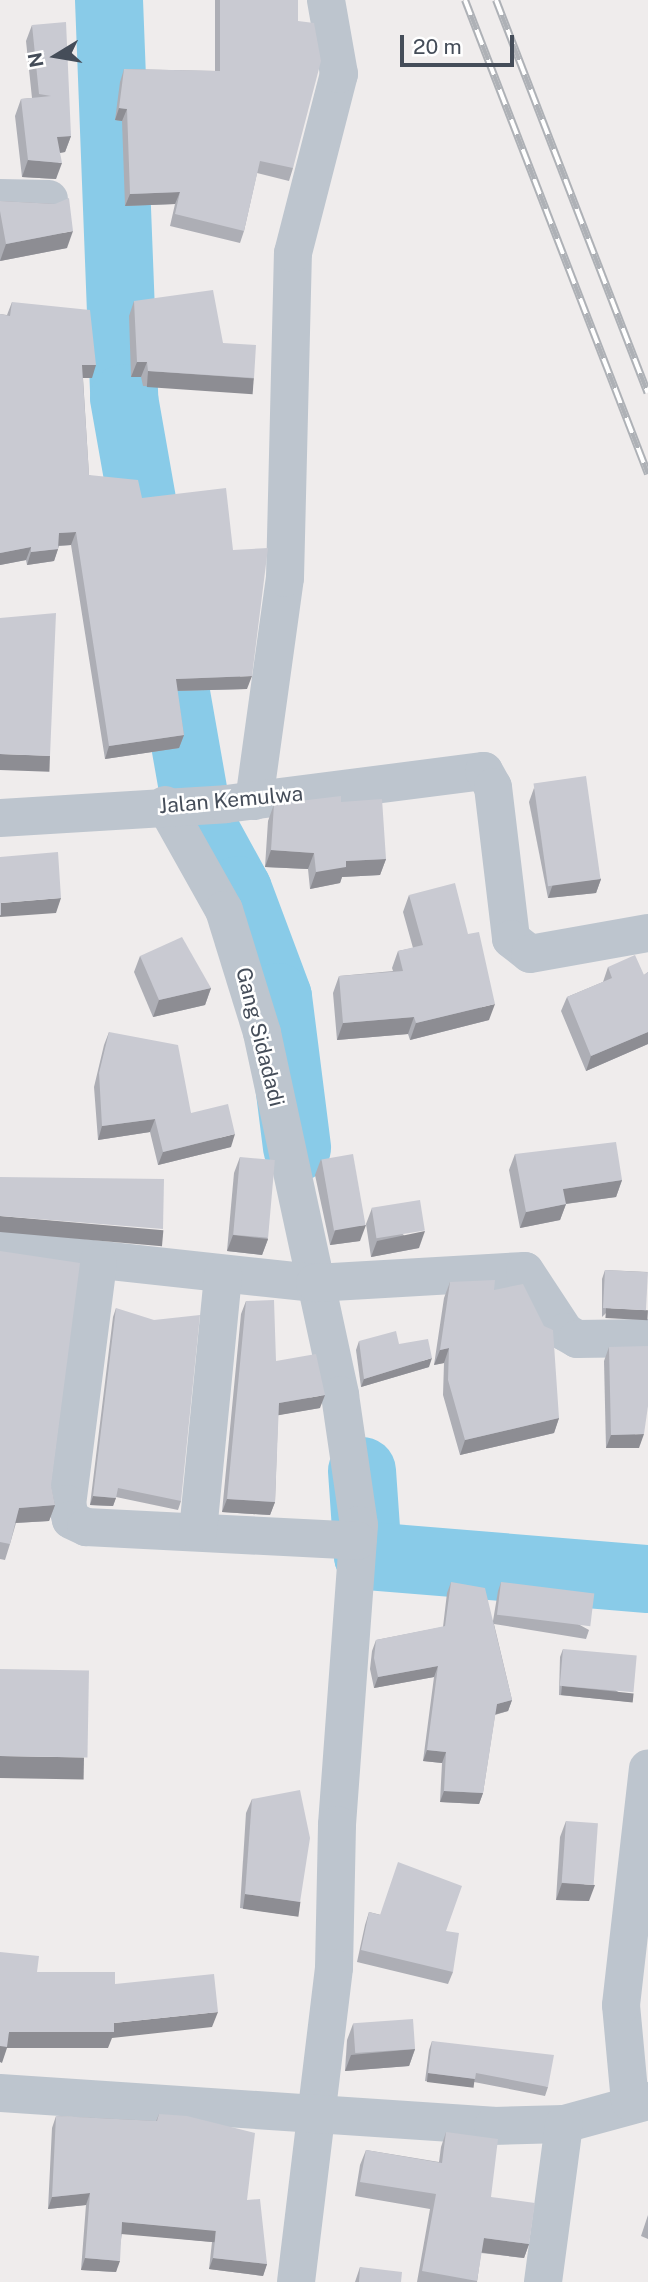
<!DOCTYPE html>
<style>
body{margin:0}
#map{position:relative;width:648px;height:2282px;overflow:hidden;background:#efecec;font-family:"Public Sans",sans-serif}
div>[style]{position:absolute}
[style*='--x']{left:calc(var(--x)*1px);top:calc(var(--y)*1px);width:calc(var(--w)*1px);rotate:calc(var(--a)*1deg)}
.river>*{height:68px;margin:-34px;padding:0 34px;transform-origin:34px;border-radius:34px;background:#89cbe8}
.minor>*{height:38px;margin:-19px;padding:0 19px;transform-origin:19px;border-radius:19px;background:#bdc5ce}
.rail>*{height:8px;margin-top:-4px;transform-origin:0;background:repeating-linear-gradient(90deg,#fff 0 16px,#aeb1b6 0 32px);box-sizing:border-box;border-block:2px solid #aeb1b6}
.wall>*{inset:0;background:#adaeb5}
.shaded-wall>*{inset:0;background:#8d8d93;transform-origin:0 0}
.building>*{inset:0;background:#c9cad2;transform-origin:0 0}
span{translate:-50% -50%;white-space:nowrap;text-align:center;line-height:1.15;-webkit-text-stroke:5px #fff;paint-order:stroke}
.street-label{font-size:21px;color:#454d59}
.north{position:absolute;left:21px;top:21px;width:70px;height:70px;-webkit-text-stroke:5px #fff;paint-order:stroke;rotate:259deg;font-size:19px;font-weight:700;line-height:28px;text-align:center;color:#454d59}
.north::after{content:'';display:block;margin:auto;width:24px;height:32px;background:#454d59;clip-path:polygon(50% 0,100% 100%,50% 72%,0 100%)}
.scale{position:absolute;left:400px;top:35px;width:114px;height:32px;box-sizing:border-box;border:4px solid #454d59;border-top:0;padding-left:9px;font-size:21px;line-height:24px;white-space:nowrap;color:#454d59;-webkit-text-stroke:5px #fff;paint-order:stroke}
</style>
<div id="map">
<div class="river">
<i style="--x:109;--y:0;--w:398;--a:87.8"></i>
<i style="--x:124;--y:398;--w:425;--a:80"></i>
<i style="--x:198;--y:817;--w:83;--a:61.3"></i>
<i style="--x:238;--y:890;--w:114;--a:69.5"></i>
<i style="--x:278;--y:997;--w:152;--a:82.8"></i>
<i style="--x:362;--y:1471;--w:85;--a:86"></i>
<i style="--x:368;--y:1556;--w:281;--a:4.7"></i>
</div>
<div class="minor">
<i style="--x:0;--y:198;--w:49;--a:1.2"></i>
<i style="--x:254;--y:801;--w:225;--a:-82.1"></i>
<i style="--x:285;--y:578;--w:325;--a:-88.6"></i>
<i style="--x:293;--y:253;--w:185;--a:-75.6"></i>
<i style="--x:339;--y:74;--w:75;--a:-100"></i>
<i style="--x:165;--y:805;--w:120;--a:60.7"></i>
<i style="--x:224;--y:910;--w:129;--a:72.8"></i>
<i style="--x:262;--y:1033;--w:370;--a:77.8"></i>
<i style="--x:340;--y:1395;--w:131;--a:81.7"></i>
<i style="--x:359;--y:1525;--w:301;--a:94.2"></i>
<i style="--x:337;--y:1825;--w:143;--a:91.2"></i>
<i style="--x:334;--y:1968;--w:316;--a:96.9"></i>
<i style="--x:0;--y:818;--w:226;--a:-3.5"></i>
<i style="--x:226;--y:804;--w:260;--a:-7.3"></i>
<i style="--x:484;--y:771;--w:18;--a:61"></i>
<i style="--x:493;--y:787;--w:153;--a:83.2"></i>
<i style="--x:511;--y:939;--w:24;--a:38"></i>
<i style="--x:530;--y:954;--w:120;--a:-10.1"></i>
<i style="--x:0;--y:1249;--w:317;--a:6.2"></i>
<i style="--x:315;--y:1283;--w:210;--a:-3.3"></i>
<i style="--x:525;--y:1271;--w:73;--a:56.7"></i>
<i style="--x:565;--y:1332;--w:14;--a:30"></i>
<i style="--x:577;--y:1339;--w:71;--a:-0.8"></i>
<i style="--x:98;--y:1263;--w:243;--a:97.3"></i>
<i style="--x:67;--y:1504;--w:16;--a:76"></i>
<i style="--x:71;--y:1520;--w:17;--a:25"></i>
<i style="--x:86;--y:1527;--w:272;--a:2.9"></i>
<i style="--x:198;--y:1531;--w:257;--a:-84.4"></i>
<i style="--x:0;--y:2093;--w:494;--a:3.8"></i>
<i style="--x:493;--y:2126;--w:71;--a:-1.6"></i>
<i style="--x:564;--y:2124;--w:87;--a:-15.3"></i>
<i style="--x:630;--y:2102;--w:97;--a:-95.3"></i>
<i style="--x:621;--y:2005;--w:238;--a:-83.5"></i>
<i style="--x:543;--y:2282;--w:159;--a:-82.4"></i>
</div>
<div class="rail">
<i style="--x:465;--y:0;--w:508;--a:68.89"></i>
<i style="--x:496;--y:0;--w:421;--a:68.9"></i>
</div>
<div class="wall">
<i style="clip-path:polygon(215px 0,298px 0,293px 168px,289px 181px,257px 173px,244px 231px,240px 243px,170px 226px,175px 204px,125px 206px,122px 121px,115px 120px,120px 82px,124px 69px,215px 71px)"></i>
<i style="clip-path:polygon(32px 25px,71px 136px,65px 152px,60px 153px,56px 179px,22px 177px,15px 116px,21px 99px,32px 98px,26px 41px)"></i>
<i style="clip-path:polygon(0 201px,55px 204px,67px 248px,0 261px)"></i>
<i style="clip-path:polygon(134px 301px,223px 343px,254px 378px,249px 393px,143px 386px,141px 377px,131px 377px,129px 316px)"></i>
<i style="clip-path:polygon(12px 302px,92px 378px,83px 378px,89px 475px,142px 498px,247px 689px,177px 691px,184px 735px,179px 748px,105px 759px,71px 545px,59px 546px,54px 561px,27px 565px,26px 560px,0 565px,0 314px,7px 315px)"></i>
<i style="clip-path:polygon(534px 788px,601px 879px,596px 893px,548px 898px,529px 802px)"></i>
<i style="clip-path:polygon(341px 802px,386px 859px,380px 875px,342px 877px,340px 883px,310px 889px,308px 869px,265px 867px,268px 821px,274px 804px)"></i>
<i style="clip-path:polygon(409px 895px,489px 1020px,410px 1040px,408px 1034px,337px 1040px,333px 993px,339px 976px,393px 971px,392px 968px,398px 951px,413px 948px,403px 912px)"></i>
<i style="clip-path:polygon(140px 956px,211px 988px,205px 1005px,153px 1017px,134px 972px)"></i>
<i style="clip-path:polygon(608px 967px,644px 975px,648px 972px,648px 1044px,586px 1071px,561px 1011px,567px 997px,603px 982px)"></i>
<i style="clip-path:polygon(109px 1032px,191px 1113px,231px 1147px,158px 1165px,150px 1132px,98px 1140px,94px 1087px,104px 1045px)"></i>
<i style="clip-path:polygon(515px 1154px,622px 1180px,616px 1197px,566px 1204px,560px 1220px,520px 1228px,509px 1170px)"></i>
<i style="clip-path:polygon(240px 1157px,268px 1239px,262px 1255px,227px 1251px,234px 1173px)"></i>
<i style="clip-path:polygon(321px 1159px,360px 1241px,330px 1245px,315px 1175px)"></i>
<i style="clip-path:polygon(372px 1208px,419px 1248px,371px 1257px,366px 1224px)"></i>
<i style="clip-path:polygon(0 1251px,55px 1505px,49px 1521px,16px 1523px,10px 1544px,5px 1560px,0 1559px)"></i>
<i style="clip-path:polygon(605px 1270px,648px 1272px,602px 1317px,602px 1279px)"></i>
<i style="clip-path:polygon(450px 1282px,494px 1290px,559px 1418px,554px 1433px,460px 1455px,443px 1395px,444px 1363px,434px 1365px,444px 1298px)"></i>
<i style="clip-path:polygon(246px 1301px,276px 1361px,320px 1408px,278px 1415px,275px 1502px,270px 1515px,222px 1512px,241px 1314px)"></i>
<i style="clip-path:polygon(116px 1308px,181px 1501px,178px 1510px,116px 1497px,113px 1506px,90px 1505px,113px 1317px)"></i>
<i style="clip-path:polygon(359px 1341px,399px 1344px,429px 1367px,361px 1387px,356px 1350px)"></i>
<i style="clip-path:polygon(609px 1347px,639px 1448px,606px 1448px,604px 1361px)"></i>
<i style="clip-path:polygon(451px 1582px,493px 1621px,498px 1591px,501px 1582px,589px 1630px,586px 1639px,494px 1624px,512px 1700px,508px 1711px,495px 1715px,483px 1793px,479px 1804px,440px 1802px,442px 1763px,423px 1761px,434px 1677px,374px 1688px,370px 1669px,372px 1651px,376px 1640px,443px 1627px,447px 1593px)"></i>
<i style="clip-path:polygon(563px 1649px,631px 1702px,559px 1695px,560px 1657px)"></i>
<i style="clip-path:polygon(252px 1799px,300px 1902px,295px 1916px,240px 1908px,246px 1813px)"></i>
<i style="clip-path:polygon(566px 1821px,589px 1901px,556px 1900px,560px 1837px)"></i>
<i style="clip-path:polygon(369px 1912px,446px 1931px,453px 1972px,448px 1984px,357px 1962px,365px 1925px)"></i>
<i style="clip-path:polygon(353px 2024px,415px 2049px,409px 2066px,345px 2071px,347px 2040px)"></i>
<i style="clip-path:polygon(432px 2041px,548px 2087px,545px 2096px,474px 2082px,472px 2087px,425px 2081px,429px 2050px)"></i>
<i style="clip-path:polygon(159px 2114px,247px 2200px,267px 2264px,263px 2276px,209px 2269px,212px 2242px,122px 2233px,116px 2272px,81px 2270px,86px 2205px,48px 2209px,52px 2128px,56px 2116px,156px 2121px)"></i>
<i style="clip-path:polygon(446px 2132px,491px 2197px,529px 2244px,524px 2258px,481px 2253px,477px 2282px,417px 2282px,430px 2209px,355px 2196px,360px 2165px,366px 2150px,439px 2162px,441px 2147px)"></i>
<i style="clip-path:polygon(648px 2215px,648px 2239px,641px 2236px)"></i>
<i style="clip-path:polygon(360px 2267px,401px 2282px,355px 2282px)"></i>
</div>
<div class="shaded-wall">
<i style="clip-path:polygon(119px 108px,127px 109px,122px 121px,115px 120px)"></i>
<i style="clip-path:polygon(71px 136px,65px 152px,52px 154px,57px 137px)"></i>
<i style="clip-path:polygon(28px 160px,62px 163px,56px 179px,22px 177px)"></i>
<i style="clip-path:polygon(180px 192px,175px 204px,125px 206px,130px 194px)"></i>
<i style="clip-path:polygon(73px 231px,67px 248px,0 261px,6px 244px)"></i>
<i style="clip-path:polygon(137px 362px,147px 362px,141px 377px,131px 377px)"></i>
<i style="clip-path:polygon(82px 365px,96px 365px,92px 378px,77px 378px)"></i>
<i style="left:148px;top:371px;width:106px;height:16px;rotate:4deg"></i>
<i style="clip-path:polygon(76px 532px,71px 545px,54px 546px,59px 533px)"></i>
<i style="clip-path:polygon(31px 547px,26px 560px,0 565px,0 553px)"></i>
<i style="clip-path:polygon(58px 549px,54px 561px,27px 565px,31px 552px)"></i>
<i style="clip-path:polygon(252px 676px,247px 689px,171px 691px,176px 679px)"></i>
<i style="clip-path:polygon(184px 735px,179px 748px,105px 759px,109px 746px)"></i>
<i style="left:0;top:754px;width:50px;height:16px;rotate:2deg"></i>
<i style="clip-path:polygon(271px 850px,314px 853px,308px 869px,265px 867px)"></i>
<i style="clip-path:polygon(386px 859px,380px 875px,342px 877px,340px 883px,310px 889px,316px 872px,346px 861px)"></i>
<i style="clip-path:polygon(601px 879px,596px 893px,548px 898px,553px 884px)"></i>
<i style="clip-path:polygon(61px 898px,56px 913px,0 917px,1px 903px)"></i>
<i style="clip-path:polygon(211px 988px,205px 1005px,153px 1017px,159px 1000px)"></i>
<i style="clip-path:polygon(495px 1004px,489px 1020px,410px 1040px,416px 1023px)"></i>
<i style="clip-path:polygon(414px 1017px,408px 1034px,337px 1040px,343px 1023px)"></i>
<i style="clip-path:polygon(648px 1032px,648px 1044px,586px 1071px,591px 1056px)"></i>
<i style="clip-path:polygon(155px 1119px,150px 1132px,98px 1140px,102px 1126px)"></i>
<i style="clip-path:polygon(235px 1134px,231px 1147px,158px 1165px,163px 1152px)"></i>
<i style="clip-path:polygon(622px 1180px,616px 1197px,557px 1205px,563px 1189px)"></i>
<i style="clip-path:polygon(566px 1204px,560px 1220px,520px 1228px,526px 1212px)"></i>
<i style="left:0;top:1216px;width:164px;height:16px;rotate:5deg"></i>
<i style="clip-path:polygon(366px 1225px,360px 1241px,330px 1245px,336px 1228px)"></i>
<i style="clip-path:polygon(425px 1231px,419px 1248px,371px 1257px,377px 1241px)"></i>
<i style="clip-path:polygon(233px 1235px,268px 1239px,262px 1255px,227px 1251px)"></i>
<i style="left:606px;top:1308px;width:42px;height:10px;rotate:3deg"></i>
<i style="clip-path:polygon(449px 1348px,444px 1363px,434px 1365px,440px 1350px)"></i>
<i style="clip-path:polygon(432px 1358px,429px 1367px,361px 1387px,364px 1379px)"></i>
<i style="clip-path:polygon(325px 1395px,320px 1408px,274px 1416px,279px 1403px)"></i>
<i style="clip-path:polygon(559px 1418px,554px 1433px,460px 1455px,465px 1440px)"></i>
<i style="clip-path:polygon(644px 1434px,639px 1448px,606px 1448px,611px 1435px)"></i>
<i style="clip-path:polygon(93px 1496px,116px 1498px,113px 1506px,90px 1505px)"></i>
<i style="clip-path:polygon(227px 1499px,275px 1502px,270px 1515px,222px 1512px)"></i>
<i style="clip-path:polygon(55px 1505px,49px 1521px,14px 1523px,19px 1508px)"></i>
<i style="clip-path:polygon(438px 1666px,434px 1677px,374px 1688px,378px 1677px)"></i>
<i style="left:562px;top:1686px;width:72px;height:9px;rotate:6deg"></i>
<i style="clip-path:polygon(512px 1700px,508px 1711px,493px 1715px,497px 1704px)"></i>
<i style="clip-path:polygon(427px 1750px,446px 1752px,442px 1763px,423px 1761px)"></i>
<i style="left:0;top:1756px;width:84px;height:22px;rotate:1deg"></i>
<i style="clip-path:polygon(444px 1791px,483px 1793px,479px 1804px,440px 1802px)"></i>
<i style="clip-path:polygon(562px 1883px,595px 1885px,589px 1901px,556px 1900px)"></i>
<i style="left:245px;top:1894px;width:56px;height:15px;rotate:8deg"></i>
<i style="clip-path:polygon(218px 2012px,212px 2027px,112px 2038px,108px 2048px,7px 2048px,2px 2063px,0 2062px,0 2046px,9px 2032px,114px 2023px)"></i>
<i style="clip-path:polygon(415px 2049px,409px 2066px,345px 2071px,351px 2055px)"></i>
<i style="left:428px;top:2073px;width:47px;height:9px;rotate:7deg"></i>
<i style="clip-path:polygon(90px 2193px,86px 2205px,48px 2209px,52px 2197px)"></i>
<i style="left:122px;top:2222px;width:94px;height:12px;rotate:5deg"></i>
<i style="clip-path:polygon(484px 2238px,529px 2244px,524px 2258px,478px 2252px)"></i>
<i style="clip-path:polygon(85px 2258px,120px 2261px,116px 2272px,81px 2270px)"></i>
<i style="clip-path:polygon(213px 2258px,267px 2264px,263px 2276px,209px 2269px)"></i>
</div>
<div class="building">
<i style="clip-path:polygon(220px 0,298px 0,298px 21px,314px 23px,321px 61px,293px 168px,260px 161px,244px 231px,175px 214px,180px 192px,130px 194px,127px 109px,119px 108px,124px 69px,220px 71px)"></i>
<i style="clip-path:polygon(66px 22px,71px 136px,57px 137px,62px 163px,28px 160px,21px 99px,51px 96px,39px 94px,32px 25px)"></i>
<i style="clip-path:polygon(69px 198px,73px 231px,6px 244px,0 211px,0 201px,55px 204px)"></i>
<i style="clip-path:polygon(213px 290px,223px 343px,256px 345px,254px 378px,148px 371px,147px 362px,137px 362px,134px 301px)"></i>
<i style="clip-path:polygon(12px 302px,90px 310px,96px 365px,82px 365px,89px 475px,138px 480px,142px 498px,226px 488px,233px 550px,268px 548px,252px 676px,176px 679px,184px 735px,109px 746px,76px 532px,59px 533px,58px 549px,31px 552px,31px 547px,0 553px,0 314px,10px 316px)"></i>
<i style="clip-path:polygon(56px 613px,50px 756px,0 754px,0 618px)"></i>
<i style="left:586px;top:776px;width:104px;height:53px;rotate:82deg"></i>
<i style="clip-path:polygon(341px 796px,341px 802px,382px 799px,386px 859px,346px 861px,346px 867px,316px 872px,314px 853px,271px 850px,274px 804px)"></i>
<i style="clip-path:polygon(58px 852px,61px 898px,1px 903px,1px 915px,0 915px,0 857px)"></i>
<i style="clip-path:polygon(455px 883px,468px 934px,479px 932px,495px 1004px,416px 1023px,414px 1017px,343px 1023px,339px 976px,403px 971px,398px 951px,423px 945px,409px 895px)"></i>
<i style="clip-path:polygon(182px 937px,211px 988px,159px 1000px,140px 956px)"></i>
<i style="clip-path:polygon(635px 955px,644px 975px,648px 972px,648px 1032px,591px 1056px,567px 997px,612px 978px,608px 967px)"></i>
<i style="clip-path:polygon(109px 1032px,178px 1045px,191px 1113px,228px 1104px,235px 1134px,163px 1152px,155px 1119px,102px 1126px,99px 1073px)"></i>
<i style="clip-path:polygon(616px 1142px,622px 1180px,563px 1189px,566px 1204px,526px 1212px,515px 1154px)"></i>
<i style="left:353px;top:1154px;width:72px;height:32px;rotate:80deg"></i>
<i style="left:240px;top:1157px;width:35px;height:78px;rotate:5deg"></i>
<i style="clip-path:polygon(0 1177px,164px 1179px,163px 1229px,0 1216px)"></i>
<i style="left:420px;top:1200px;width:31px;height:49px;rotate:81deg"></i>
<i style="clip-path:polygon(0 1251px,80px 1263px,51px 1485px,55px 1505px,19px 1508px,10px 1544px,0 1542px)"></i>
<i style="left:605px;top:1270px;width:43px;height:38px;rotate:3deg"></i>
<i style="clip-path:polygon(495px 1280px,494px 1290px,523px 1284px,544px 1326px,553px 1330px,559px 1418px,465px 1440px,448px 1380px,449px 1348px,440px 1350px,450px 1282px)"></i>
<i style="clip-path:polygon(274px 1300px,276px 1361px,316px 1354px,325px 1395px,279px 1403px,275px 1502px,227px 1499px,246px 1301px)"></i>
<i style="clip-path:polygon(116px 1308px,154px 1320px,200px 1315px,181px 1501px,118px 1488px,116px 1498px,93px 1496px)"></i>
<i style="clip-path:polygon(396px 1331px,399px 1344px,428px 1339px,432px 1358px,364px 1379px,359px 1341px)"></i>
<i style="clip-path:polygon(648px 1346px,648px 1406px,644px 1434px,611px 1435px,609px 1347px)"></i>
<i style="clip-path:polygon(451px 1582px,485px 1588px,512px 1700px,497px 1704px,483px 1793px,444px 1791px,446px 1752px,427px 1750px,438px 1666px,378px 1677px,374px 1658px,376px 1640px,445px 1626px)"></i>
<i style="left:501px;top:1582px;width:94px;height:33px;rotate:7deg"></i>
<i style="left:563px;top:1649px;width:74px;height:37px;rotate:5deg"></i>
<i style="left:0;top:1669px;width:89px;height:87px;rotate:1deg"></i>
<i style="clip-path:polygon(300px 1790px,310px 1838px,300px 1902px,245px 1894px,252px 1799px)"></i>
<i style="left:566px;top:1821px;width:32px;height:62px;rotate:4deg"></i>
<i style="clip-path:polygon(398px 1862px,462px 1886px,446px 1931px,459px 1933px,453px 1972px,361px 1950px,369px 1912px,380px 1915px)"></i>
<i style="clip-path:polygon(0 1952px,39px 1956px,37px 1972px,115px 1972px,115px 1984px,214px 1974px,218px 2012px,114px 2023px,114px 2032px,9px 2032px,7px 2047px,0 2046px)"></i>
<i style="left:413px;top:2019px;width:30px;height:60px;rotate:86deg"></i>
<i style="clip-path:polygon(432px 2041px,554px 2055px,548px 2087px,476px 2073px,475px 2079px,428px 2073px)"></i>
<i style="clip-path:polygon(159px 2114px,187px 2116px,255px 2133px,247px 2200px,260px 2199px,267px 2264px,213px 2258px,216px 2231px,122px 2222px,120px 2261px,85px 2258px,90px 2193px,52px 2197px,56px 2116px,157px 2121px)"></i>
<i style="clip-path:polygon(446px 2132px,498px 2139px,491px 2197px,535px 2203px,529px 2244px,484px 2238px,477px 2281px,422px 2271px,436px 2194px,360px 2182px,366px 2150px,442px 2163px)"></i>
<i style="clip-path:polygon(360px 2267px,402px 2272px,401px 2282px,359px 2282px)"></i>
</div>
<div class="street-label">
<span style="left:231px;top:800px;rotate:-5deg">Jalan Kemulwa</span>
<span style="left:260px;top:1037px;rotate:76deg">Gang Sidadadi</span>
</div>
<div class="north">N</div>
<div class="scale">20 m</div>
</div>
